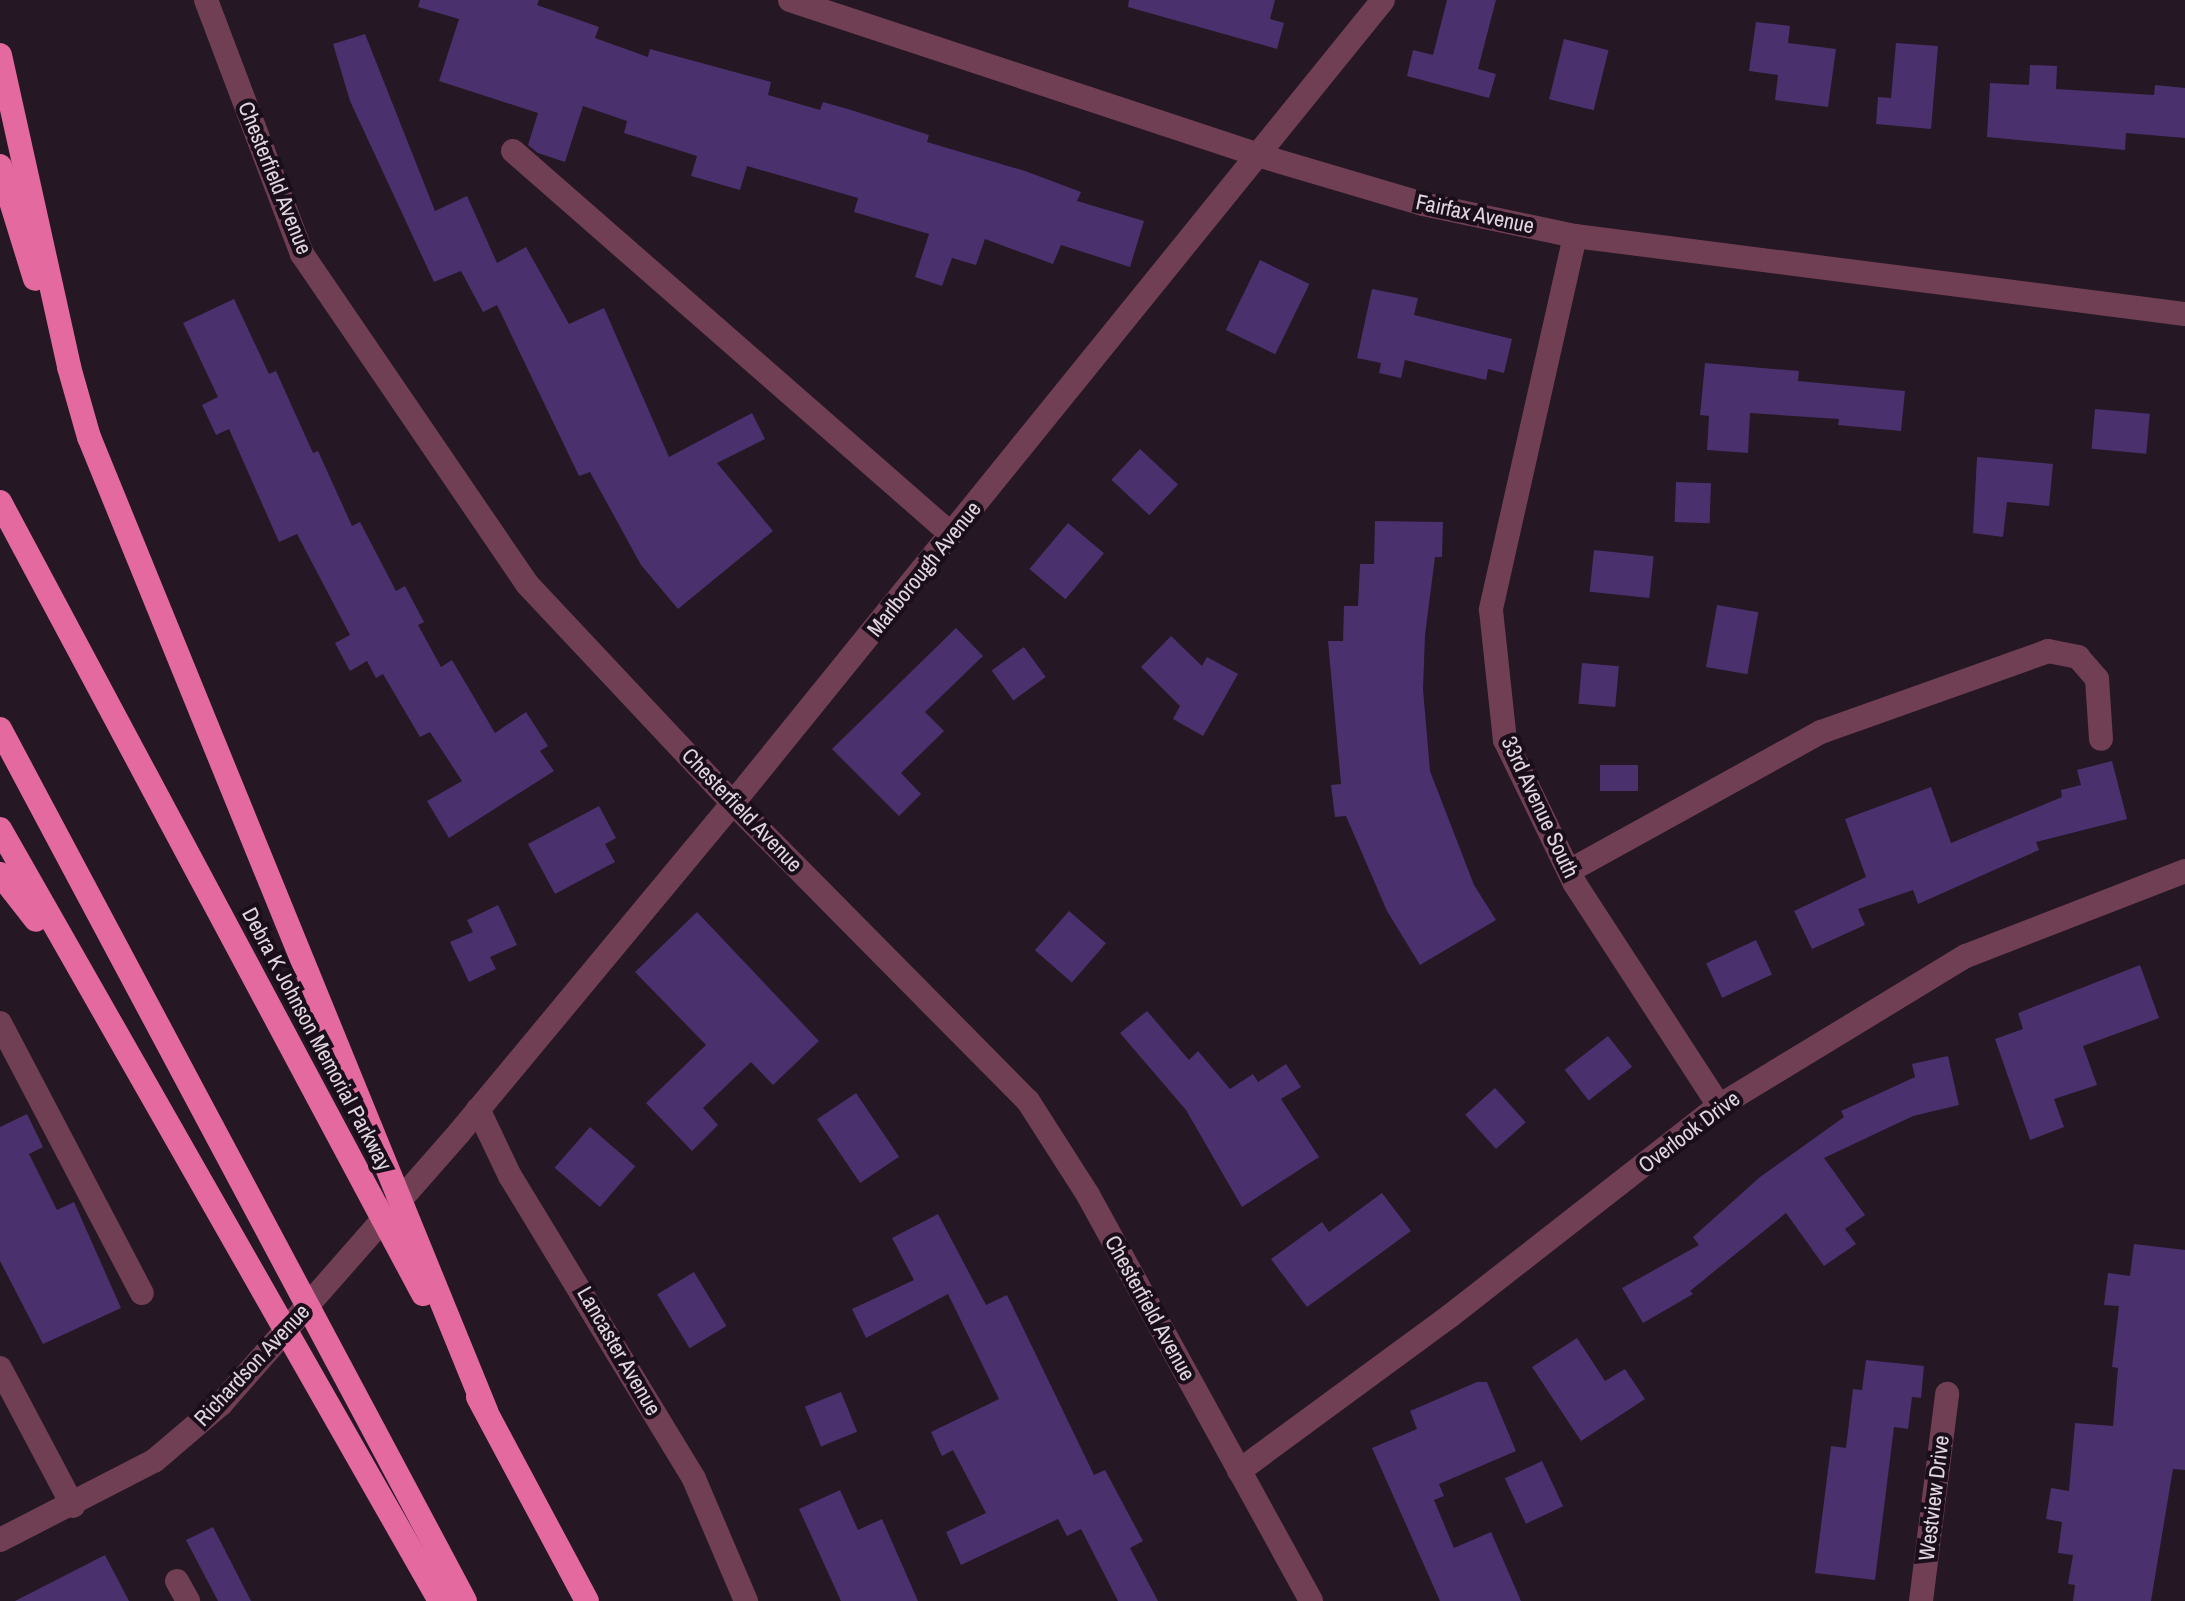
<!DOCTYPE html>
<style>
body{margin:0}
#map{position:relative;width:2185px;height:1601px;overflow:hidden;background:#251724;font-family:"Archivo Narrow",sans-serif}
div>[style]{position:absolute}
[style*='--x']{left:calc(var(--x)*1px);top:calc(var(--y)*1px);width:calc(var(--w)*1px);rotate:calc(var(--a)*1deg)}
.building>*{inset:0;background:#4a306d;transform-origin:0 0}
.minor>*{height:24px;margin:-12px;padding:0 12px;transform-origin:12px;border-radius:12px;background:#703f53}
.highway>*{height:24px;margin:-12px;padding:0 12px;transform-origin:12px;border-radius:12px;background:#e4699f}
span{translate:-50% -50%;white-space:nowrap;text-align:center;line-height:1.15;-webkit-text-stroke:8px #1b0e1b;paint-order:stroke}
.street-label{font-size:22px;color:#e0d6e0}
</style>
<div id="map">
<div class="building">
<i style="clip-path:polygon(420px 0,539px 0,537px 5px,599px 27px,595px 38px,648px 57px,650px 49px,771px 82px,768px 95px,820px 110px,823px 102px,851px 110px,929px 135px,927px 142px,1025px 171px,1081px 192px,1077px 201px,1144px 221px,1130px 267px,1061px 245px,1053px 264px,985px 239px,976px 265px,952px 258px,942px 286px,915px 277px,929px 234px,854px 212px,858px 198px,747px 166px,740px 190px,691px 176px,697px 156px,624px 133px,627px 121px,583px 106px,565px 162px,538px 153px,528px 145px,538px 113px,439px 81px,459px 19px,418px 7px)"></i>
<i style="clip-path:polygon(1129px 0,1275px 0,1270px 19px,1284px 23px,1277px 49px,1128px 7px)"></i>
<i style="clip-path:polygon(1447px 0,1496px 0,1478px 69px,1496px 74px,1489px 98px,1407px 76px,1413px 50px,1433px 55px)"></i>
<i style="clip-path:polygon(1756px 22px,1790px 26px,1788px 43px,1836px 49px,1828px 107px,1775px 100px,1778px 75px,1749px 71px)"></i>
<i style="clip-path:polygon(365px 34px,435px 211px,467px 196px,497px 263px,526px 247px,569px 324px,604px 308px,669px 457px,752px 413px,765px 439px,717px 463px,773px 531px,678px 609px,641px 565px,590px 472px,579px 476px,497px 305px,483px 312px,461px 271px,434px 282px,350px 101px,333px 44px)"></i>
<i style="left:1564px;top:39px;width:46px;height:62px;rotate:14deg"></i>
<i style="clip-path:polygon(1896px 43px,1938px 46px,1931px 129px,1876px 124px,1878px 97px,1891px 98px)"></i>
<i style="clip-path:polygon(2030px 65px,2057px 66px,2056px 89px,2154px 95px,2155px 85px,2185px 88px,2185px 138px,2126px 133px,2125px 150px,1987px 137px,1990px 83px,2029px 85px)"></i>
<i style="left:1260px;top:260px;width:55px;height:78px;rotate:26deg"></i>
<i style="clip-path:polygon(1372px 289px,1418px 298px,1414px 315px,1512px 339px,1504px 373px,1488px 369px,1486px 380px,1405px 360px,1401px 378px,1379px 373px,1381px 363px,1357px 358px)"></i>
<i style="clip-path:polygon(234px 299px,269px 374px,276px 371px,313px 453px,318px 451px,352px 526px,360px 522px,396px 591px,405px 586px,424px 622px,418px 625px,441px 667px,452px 660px,495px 733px,526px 712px,548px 746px,540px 751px,554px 771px,449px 838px,427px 801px,462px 781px,430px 732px,420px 737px,383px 674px,376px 678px,367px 661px,350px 671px,335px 643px,350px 635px,297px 534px,279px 542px,229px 429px,216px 435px,202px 405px,218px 397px,183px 323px)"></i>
<i style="clip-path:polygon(1705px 363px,1799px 371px,1798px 381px,1905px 391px,1901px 431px,1838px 425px,1839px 419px,1750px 413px,1748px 453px,1707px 450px,1709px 416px,1700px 415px)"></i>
<i style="left:2095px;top:409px;width:55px;height:40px;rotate:5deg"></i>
<i style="left:1140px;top:449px;width:52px;height:42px;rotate:43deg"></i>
<i style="clip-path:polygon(1977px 457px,2053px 464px,2049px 506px,2007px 502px,2003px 537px,1973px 533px)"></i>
<i style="left:1676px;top:482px;width:35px;height:40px;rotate:2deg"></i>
<i style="clip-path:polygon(1375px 521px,1443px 522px,1442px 557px,1435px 557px,1425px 635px,1423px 689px,1430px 771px,1474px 885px,1496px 920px,1420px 965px,1387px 911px,1346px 816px,1335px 817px,1331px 785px,1341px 784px,1328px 641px,1343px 641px,1344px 606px,1358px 606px,1360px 564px,1374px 564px)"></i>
<i style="left:1068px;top:523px;width:47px;height:60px;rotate:40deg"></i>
<i style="left:1594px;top:550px;width:60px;height:42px;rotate:6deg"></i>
<i style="left:1717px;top:605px;width:42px;height:63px;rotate:10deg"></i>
<i style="clip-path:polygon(956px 628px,983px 656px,925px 712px,944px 731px,901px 773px,921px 794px,899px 816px,832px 749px)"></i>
<i style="clip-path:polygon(1171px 636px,1202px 666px,1207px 657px,1238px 674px,1203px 736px,1173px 719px,1180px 706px,1141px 667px)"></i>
<i style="left:1024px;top:647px;width:37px;height:40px;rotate:54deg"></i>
<i style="left:1582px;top:663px;width:37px;height:41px;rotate:5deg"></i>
<i style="clip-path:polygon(2112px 761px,2127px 819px,2036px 842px,2039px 850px,1918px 904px,1913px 890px,1858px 909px,1865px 925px,1812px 949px,1794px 911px,1866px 877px,1845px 819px,1931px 787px,1951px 843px,2062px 797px,2061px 790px,2081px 785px,2077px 770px)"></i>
<i style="left:1638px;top:765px;width:26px;height:38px;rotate:90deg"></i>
<i style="clip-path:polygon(599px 806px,616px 838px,605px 844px,615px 862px,555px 894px,528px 844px)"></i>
<i style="clip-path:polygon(498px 905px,517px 945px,490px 957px,496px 969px,469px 982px,450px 942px,473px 932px,467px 920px)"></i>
<i style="left:1069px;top:911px;width:49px;height:52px;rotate:41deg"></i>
<i style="clip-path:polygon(697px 912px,819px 1041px,773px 1085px,751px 1062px,703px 1108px,718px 1125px,692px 1151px,646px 1103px,706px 1045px,635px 972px)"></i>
<i style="left:1756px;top:940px;width:38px;height:55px;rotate:65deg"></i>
<i style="clip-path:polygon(2140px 965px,2159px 1018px,2083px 1046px,2097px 1085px,2054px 1099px,2064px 1127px,2030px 1140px,1995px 1039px,2023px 1029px,2018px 1013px)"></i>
<i style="clip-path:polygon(1147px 1011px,1189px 1060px,1198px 1051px,1230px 1089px,1253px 1074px,1258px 1082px,1286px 1064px,1301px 1087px,1281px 1099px,1319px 1157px,1242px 1207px,1186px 1110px,1120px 1033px)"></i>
<i style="left:1608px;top:1036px;width:39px;height:55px;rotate:52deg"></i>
<i style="clip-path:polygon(1948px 1056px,1959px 1105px,1913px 1116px,1824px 1158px,1865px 1215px,1845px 1229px,1856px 1244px,1824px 1266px,1786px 1213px,1690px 1291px,1693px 1294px,1643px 1323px,1622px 1288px,1699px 1245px,1693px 1237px,1760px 1177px,1844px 1117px,1841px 1111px,1915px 1077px,1912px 1064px)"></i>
<i style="left:1495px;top:1088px;width:46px;height:40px;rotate:48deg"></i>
<i style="left:856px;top:1093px;width:77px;height:47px;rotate:56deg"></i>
<i style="clip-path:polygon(27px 1114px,43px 1147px,29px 1154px,57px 1210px,74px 1202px,121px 1308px,43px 1344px,0 1261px,0 1127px)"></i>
<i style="left:590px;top:1127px;width:60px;height:54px;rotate:41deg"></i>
<i style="clip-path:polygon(1382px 1193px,1411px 1231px,1307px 1307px,1271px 1259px,1322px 1222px,1329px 1232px)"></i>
<i style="clip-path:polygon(938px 1214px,986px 1305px,1007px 1295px,1094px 1475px,1105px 1470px,1143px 1541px,1130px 1548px,1158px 1601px,1118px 1601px,1081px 1529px,1067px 1536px,1058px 1519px,961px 1565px,946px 1532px,986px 1513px,953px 1450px,942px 1456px,931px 1432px,999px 1399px,948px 1294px,866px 1338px,852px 1309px,914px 1280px,892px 1238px)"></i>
<i style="clip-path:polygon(2134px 1244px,2185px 1250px,2185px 1470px,2173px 1469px,2151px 1601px,2073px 1601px,2075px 1585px,2068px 1584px,2073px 1555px,2058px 1553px,2062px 1522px,2046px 1519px,2051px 1488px,2069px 1491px,2075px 1423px,2113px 1426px,2118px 1368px,2112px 1367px,2119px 1306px,2104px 1305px,2108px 1273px,2130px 1276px)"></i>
<i style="left:694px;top:1272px;width:63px;height:43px;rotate:59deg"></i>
<i style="clip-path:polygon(1577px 1338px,1605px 1381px,1625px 1369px,1645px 1399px,1581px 1441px,1532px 1367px)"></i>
<i style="clip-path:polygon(1866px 1360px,1924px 1366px,1921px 1398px,1912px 1397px,1908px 1429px,1894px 1427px,1875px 1580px,1815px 1573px,1831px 1446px,1846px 1448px,1853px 1389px,1862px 1390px)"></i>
<i style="clip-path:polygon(1477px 1382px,1487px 1382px,1516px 1451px,1439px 1484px,1444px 1496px,1434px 1500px,1454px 1548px,1491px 1532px,1521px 1601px,1440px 1601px,1372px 1448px,1417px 1429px,1410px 1411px)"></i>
<i style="left:841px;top:1392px;width:43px;height:39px;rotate:68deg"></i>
<i style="left:1542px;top:1461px;width:50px;height:41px;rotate:65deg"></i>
<i style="clip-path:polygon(840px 1490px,858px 1530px,882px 1519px,918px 1601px,841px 1601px,799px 1509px)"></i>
<i style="clip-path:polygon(213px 1527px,251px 1601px,218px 1601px,186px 1540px)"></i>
<i style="clip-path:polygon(105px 1555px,129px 1601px,15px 1601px)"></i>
</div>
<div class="minor">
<i style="--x:206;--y:0;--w:272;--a:69.3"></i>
<i style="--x:302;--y:254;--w:399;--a:55.7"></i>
<i style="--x:527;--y:584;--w:301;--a:46.8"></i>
<i style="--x:733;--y:803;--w:419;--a:45.3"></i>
<i style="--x:1028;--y:1101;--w:112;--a:57.4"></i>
<i style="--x:1088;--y:1195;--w:463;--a:61.2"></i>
<i style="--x:790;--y:0;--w:496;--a:18.3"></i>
<i style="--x:1261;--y:156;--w:169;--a:16.5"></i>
<i style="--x:1423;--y:204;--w:155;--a:11.9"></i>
<i style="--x:1575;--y:236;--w:615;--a:7.29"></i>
<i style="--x:513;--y:151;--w:582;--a:41.17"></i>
<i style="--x:1575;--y:236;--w:383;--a:102.7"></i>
<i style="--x:1491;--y:610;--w:131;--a:83.9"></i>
<i style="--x:1505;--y:740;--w:160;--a:64.1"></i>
<i style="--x:1575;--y:884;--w:265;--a:57"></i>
<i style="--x:1569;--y:871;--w:288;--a:-28.9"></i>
<i style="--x:1821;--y:732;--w:241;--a:-19.6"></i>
<i style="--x:2048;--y:651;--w:31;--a:11"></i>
<i style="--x:2078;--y:657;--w:29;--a:49"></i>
<i style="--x:2097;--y:679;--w:60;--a:86.2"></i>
<i style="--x:0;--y:1023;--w:305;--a:62.3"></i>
<i style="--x:478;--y:1109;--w:74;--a:64.5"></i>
<i style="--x:510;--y:1176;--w:354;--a:58.7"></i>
<i style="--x:694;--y:1479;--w:133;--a:66.9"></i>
<i style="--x:0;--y:1368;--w:156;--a:62.1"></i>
<i style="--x:1239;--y:1471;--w:262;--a:-36.3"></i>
<i style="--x:1450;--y:1316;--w:341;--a:-38"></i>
<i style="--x:1719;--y:1106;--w:289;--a:-31.3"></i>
<i style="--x:1966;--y:956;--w:235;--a:-21.2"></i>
<i style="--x:0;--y:1540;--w:173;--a:-27.2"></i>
<i style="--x:154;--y:1461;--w:88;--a:-40.4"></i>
<i style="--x:221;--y:1404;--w:361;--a:-48.7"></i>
<i style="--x:459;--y:1133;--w:429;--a:-50.3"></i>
<i style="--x:733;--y:803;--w:1033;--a:-51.01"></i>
<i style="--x:177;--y:1581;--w:23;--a:61"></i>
<i style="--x:1921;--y:1601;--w:209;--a:-82.8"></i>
</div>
<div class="highway">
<i style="--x:0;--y:55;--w:320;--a:77.5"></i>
<i style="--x:69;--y:367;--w:73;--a:74.1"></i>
<i style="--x:89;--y:437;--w:1052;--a:67.82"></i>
<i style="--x:0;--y:166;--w:118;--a:72.8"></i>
<i style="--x:0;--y:502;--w:898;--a:61.89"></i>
<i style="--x:0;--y:729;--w:988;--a:61.93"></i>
<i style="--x:0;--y:829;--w:889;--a:60.32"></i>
<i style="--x:0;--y:874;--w:58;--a:52"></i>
<i style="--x:478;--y:1397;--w:231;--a:61.9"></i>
</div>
<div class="street-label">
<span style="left:275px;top:178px;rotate:68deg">Chesterfield Avenue</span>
<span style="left:1475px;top:214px;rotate:12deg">Fairfax Avenue</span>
<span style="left:924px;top:569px;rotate:-51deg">Marlborough Avenue</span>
<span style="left:1540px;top:807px;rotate:65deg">33rd Avenue South</span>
<span style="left:742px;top:810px;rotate:46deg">Chesterfield Avenue</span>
<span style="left:317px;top:1039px;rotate:62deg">Debra K Johnson Memorial Parkway</span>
<span style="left:1689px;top:1132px;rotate:-37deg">Overlook Drive</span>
<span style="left:1150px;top:1308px;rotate:61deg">Chesterfield Avenue</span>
<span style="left:619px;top:1351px;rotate:60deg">Lancaster Avenue</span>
<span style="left:252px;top:1365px;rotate:-47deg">Richardson Avenue</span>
<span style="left:1934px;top:1498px;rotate:-83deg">Westview Drive</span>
</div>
</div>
